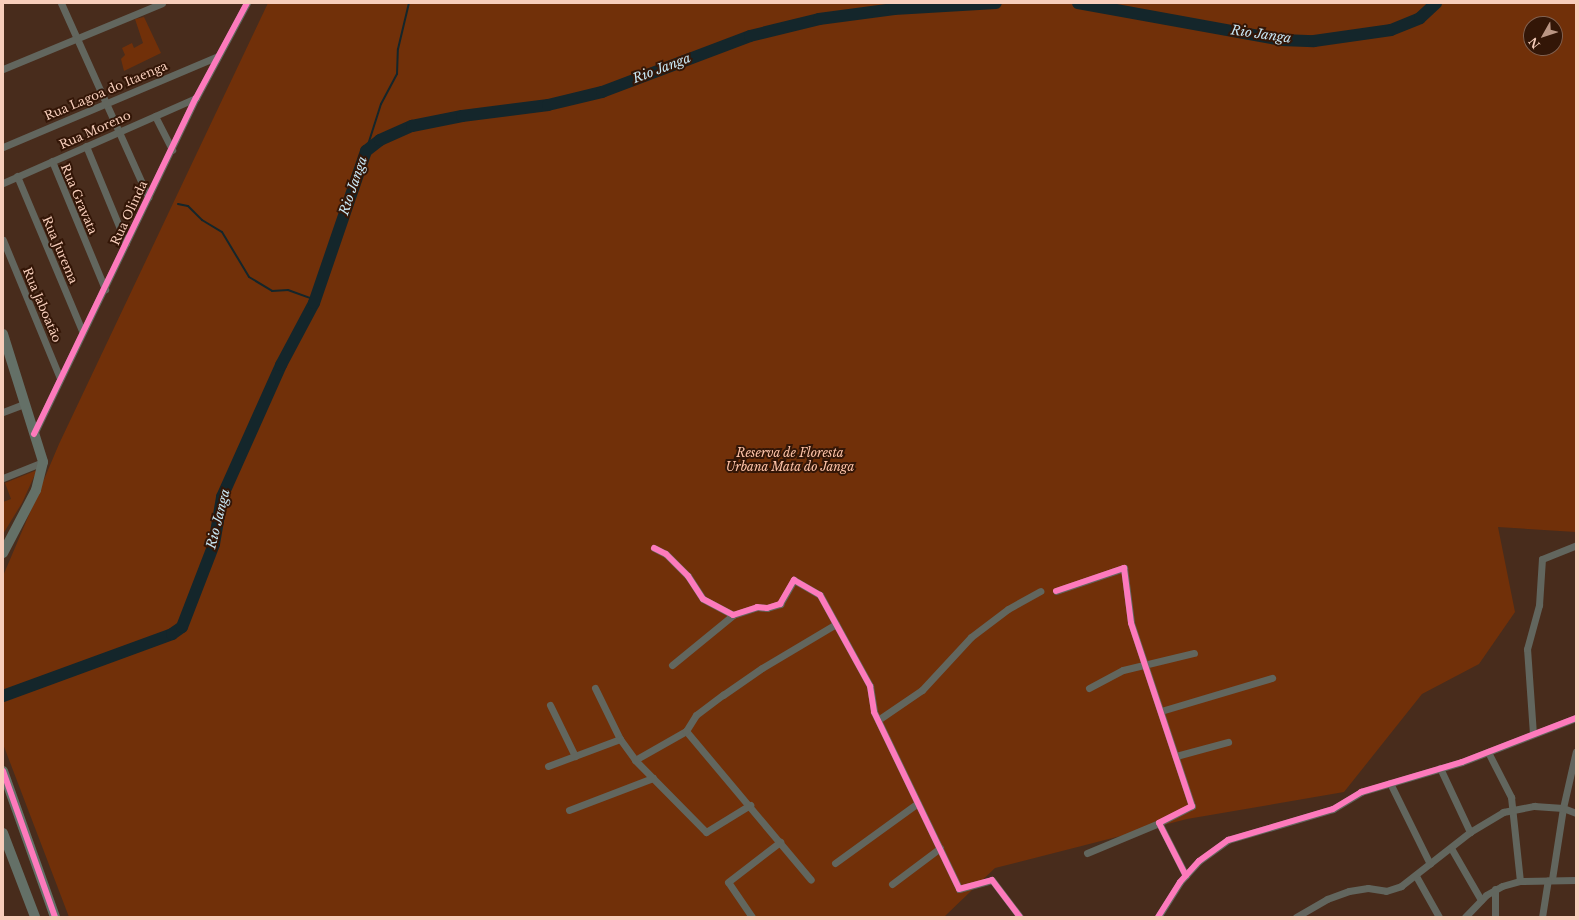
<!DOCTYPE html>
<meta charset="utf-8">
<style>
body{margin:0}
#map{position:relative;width:1579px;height:920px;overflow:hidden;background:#482c1c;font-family:"Libre Baskerville",serif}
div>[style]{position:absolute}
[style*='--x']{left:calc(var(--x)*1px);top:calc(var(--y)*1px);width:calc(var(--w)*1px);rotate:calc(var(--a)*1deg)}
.green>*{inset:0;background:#713009}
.stream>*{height:2px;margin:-1px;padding:0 1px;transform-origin:1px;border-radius:1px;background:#14262b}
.river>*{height:12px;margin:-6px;padding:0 6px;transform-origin:6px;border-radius:6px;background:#14262b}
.minor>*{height:7px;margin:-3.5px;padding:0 3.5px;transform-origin:3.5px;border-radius:3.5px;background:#62665e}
.primary>*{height:10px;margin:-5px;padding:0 5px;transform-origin:5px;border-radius:5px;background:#647067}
.cycleway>*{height:6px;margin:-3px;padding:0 3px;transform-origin:3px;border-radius:3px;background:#fd7abc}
span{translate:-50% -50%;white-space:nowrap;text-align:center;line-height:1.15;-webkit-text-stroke:4px #331607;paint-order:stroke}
.street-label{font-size:12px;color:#f7cebb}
.park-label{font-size:12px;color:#ffc4a9;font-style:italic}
.water-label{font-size:13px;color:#c7e6f4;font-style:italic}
.frame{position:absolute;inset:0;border:4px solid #f7cebb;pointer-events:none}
.north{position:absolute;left:1523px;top:16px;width:40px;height:40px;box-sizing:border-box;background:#331607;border:1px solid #81604f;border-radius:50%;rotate:231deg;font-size:11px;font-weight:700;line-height:16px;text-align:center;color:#f7cebb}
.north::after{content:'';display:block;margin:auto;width:14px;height:18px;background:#ba9583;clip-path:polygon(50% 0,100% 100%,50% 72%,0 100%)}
</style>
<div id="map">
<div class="green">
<i style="clip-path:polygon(evenodd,268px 3px,1576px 3px,1576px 532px,1498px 527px,1515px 612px,1479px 664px,1422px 694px,1344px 792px,1187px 819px,995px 868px,944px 917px,69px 917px,3px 744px,3px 576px,59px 444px,268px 3px,1531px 24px,1555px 24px,1555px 48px,1531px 48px,1531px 24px)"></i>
<i style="clip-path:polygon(144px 17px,161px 53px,124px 71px,121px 59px,125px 55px,122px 48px,132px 43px,134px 48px,143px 43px,135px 19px)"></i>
<i style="clip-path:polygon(37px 470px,22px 503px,3px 534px,3px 502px,11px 499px,5px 483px)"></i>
</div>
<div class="stream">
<i style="--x:366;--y:151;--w:49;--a:-72.3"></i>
<i style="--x:381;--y:104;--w:34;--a:-62"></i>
<i style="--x:397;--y:74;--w:25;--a:-88"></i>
<i style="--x:398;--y:49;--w:47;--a:-76.6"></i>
<i style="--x:178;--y:204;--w:10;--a:11"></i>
<i style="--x:188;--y:206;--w:20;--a:45"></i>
<i style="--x:202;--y:220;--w:23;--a:31"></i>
<i style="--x:222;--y:232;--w:52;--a:59"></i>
<i style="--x:249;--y:277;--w:27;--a:31"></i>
<i style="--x:272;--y:291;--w:16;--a:-4"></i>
<i style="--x:288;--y:290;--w:29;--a:20"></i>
</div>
<div class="river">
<i style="--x:1078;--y:3;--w:206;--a:10.3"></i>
<i style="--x:1281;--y:40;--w:33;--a:2"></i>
<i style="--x:1314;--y:41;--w:78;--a:-8.1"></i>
<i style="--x:1391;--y:30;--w:31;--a:-22"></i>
<i style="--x:1420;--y:18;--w:22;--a:-43"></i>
<i style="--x:3;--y:696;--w:180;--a:-20.1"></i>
<i style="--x:172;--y:634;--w:12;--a:-35"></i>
<i style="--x:182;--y:627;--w:89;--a:-68.9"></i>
<i style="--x:214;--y:544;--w:48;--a:-80.3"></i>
<i style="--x:222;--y:497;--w:145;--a:-65.9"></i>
<i style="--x:281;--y:365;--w:70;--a:-62"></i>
<i style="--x:314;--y:303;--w:161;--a:-71.1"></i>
<i style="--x:366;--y:151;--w:18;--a:-38"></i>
<i style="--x:380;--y:140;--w:35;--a:-24"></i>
<i style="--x:412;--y:126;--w:51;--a:-11.3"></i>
<i style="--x:462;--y:116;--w:87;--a:-7.3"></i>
<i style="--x:548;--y:105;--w:56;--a:-13.5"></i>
<i style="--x:602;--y:92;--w:158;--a:-20.7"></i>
<i style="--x:750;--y:36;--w:71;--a:-13.8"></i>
<i style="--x:819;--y:19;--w:76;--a:-7.6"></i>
<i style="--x:894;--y:9;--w:102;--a:-3.4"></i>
</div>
<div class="minor">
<i style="--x:61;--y:3;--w:213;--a:65.8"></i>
<i style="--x:3;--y:69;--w:172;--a:-22.5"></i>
<i style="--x:155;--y:116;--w:38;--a:63"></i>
<i style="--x:86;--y:146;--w:105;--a:67.6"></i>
<i style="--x:3;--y:147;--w:233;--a:-22.9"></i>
<i style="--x:52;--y:161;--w:139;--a:67.5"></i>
<i style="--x:17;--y:176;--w:168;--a:67.2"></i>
<i style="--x:3;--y:183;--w:211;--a:-23.8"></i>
<i style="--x:3;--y:240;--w:149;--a:67.6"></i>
<i style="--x:3;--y:412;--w:22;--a:-21"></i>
<i style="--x:34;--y:434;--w:373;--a:-64.3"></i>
<i style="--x:196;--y:98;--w:108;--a:-61.8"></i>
<i style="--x:3;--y:478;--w:43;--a:-21.8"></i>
<i style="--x:654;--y:548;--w:13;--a:27"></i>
<i style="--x:666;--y:554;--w:31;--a:45"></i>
<i style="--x:688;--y:576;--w:27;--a:57"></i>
<i style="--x:703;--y:599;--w:34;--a:28"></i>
<i style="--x:733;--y:615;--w:25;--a:-18"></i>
<i style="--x:757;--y:607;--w:10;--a:6"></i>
<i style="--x:767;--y:608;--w:14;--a:-17"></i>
<i style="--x:780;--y:604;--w:28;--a:-60"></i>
<i style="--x:794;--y:580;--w:30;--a:30"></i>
<i style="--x:820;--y:595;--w:104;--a:61.2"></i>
<i style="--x:870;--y:686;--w:26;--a:81"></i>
<i style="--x:874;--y:712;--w:196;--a:64.3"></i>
<i style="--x:959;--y:889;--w:34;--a:-15"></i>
<i style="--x:992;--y:880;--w:46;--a:52.9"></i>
<i style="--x:1056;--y:591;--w:72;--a:-18.7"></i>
<i style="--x:1124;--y:568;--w:55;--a:82.7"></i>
<i style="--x:1131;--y:623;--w:193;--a:71.6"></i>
<i style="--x:1192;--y:806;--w:37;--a:153"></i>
<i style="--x:1159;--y:823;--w:59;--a:63"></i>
<i style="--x:672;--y:665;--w:79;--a:-39.3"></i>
<i style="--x:595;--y:688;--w:57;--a:63.9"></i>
<i style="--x:1089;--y:688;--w:38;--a:-28"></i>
<i style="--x:1123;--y:670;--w:73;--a:-13.5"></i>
<i style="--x:550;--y:705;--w:57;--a:63.9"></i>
<i style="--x:1161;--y:711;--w:116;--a:-16.6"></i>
<i style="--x:878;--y:720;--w:53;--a:-34.3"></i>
<i style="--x:922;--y:690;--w:72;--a:-47.2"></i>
<i style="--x:971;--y:637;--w:46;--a:-37.1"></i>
<i style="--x:1008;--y:609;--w:37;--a:-29"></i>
<i style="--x:686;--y:731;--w:194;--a:50"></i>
<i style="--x:1533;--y:734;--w:85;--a:-94"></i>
<i style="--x:1527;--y:649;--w:46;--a:-74.7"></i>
<i style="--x:1539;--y:605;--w:46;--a:-86.3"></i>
<i style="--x:1542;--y:559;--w:37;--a:-22"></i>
<i style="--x:1488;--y:752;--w:51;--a:62.9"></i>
<i style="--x:1511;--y:797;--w:84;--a:83.9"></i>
<i style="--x:1176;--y:756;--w:54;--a:-15.1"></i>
<i style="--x:635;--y:760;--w:59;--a:-29.6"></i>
<i style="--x:686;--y:731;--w:19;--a:-58"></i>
<i style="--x:696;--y:715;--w:34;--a:-37"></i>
<i style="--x:723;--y:695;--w:47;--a:-34.7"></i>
<i style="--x:762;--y:668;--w:86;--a:-30.7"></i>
<i style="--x:548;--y:766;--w:77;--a:-20.6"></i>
<i style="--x:620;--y:739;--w:26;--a:54"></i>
<i style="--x:635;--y:760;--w:101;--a:45.4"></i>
<i style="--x:706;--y:832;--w:52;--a:-31.5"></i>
<i style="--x:1440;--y:768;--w:71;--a:64.9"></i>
<i style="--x:1390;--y:783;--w:90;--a:63.7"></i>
<i style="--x:569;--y:810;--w:90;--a:-20.9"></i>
<i style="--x:1451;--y:848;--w:60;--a:60"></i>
<i style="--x:1087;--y:853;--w:78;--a:-22.6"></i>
<i style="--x:835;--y:863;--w:102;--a:-35.9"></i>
<i style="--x:1416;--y:876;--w:47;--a:60.7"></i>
<i style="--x:1552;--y:879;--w:72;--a:-81.2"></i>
<i style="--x:1563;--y:808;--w:58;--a:-77.2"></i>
<i style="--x:892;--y:884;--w:60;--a:-36.9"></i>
<i style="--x:752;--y:917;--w:42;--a:-124.4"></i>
<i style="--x:728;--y:882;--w:66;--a:-37.6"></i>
<i style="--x:1158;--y:917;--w:41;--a:-57.8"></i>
<i style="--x:1180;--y:882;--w:28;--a:-48"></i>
<i style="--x:1199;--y:861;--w:36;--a:-36"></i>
<i style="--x:1228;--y:840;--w:109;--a:-16.4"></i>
<i style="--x:1333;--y:809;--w:33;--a:-31"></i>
<i style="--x:1361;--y:792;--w:105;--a:-16.5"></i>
<i style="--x:1462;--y:762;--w:122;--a:-21.1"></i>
<i style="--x:1296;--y:917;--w:36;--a:-30"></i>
<i style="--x:1327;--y:899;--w:23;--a:-20"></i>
<i style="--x:1349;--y:891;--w:19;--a:-9"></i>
<i style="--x:1368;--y:888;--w:18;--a:9"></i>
<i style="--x:1386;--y:891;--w:16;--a:-18"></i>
<i style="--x:1401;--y:886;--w:88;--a:-38"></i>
<i style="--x:1470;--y:832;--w:39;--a:-31"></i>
<i style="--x:1503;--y:812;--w:32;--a:-11"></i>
<i style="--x:1534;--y:806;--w:29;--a:4"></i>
<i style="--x:1563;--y:808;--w:14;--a:21"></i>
<i style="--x:1465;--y:917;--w:30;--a:-46"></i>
<i style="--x:1486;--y:895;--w:18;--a:-29"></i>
<i style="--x:1502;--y:886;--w:19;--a:-16"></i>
<i style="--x:1520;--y:881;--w:56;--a:-1"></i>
<i style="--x:1495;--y:917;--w:28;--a:-90"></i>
<i style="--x:1542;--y:917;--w:37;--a:-81"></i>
</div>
<div class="primary">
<i style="--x:3;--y:334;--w:134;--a:72.6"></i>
<i style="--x:43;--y:462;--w:29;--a:104"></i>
<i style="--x:36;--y:490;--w:71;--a:117.6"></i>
<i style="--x:3;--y:771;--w:155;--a:70.4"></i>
<i style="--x:3;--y:833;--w:90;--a:69.1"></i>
</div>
<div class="cycleway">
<i style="--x:34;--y:434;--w:373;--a:-64.3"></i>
<i style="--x:196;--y:98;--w:108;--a:-61.8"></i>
<i style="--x:654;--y:548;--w:13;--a:27"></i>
<i style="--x:666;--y:554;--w:31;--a:45"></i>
<i style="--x:688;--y:576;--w:27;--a:57"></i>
<i style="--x:703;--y:599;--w:34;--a:28"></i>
<i style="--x:733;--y:615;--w:25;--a:-18"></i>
<i style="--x:757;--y:607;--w:10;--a:6"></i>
<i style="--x:767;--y:608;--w:14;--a:-17"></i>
<i style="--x:780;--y:604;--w:28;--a:-60"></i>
<i style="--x:794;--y:580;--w:30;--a:30"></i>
<i style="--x:820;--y:595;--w:104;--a:61.2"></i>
<i style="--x:870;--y:686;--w:26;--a:81"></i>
<i style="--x:874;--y:712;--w:196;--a:64.3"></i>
<i style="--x:959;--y:889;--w:34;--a:-15"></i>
<i style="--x:992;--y:880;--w:46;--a:52.9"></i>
<i style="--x:1056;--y:591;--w:72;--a:-18.7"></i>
<i style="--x:1124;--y:568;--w:55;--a:82.7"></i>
<i style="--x:1131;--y:623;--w:193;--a:71.6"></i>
<i style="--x:1192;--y:806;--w:37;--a:153"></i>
<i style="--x:1159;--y:823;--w:59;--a:63"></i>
<i style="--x:3;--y:771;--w:155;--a:70.4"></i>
<i style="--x:1158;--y:917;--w:41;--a:-57.8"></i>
<i style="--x:1180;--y:882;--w:28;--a:-48"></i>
<i style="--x:1199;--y:861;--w:36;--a:-36"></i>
<i style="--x:1228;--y:840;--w:109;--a:-16.4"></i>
<i style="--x:1333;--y:809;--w:33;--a:-31"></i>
<i style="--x:1361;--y:792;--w:105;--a:-16.5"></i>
<i style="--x:1462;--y:762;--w:122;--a:-21.1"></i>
</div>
<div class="street-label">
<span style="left:106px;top:91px;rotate:-23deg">Rua Lagoa do Itaenga</span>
<span style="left:95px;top:130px;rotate:-24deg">Rua Moreno</span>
<span style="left:79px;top:199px;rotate:67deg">Rua Gravata</span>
<span style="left:129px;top:213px;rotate:-65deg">Rua Olinda</span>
<span style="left:60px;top:250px;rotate:67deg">Rua Jurema</span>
<span style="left:42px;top:305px;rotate:67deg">Rua Jaboatão</span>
</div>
<div class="park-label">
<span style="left:790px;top:460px">Reserva de Floresta<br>Urbana Mata do Janga</span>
</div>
<div class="water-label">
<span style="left:1261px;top:35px;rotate:8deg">Rio Janga</span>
<span style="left:662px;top:69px;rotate:-21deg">Rio Janga</span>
<span style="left:354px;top:186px;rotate:-71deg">Rio Janga</span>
<span style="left:219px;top:519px;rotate:-76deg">Rio Janga</span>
</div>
<div class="frame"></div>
<div class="north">N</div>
</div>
